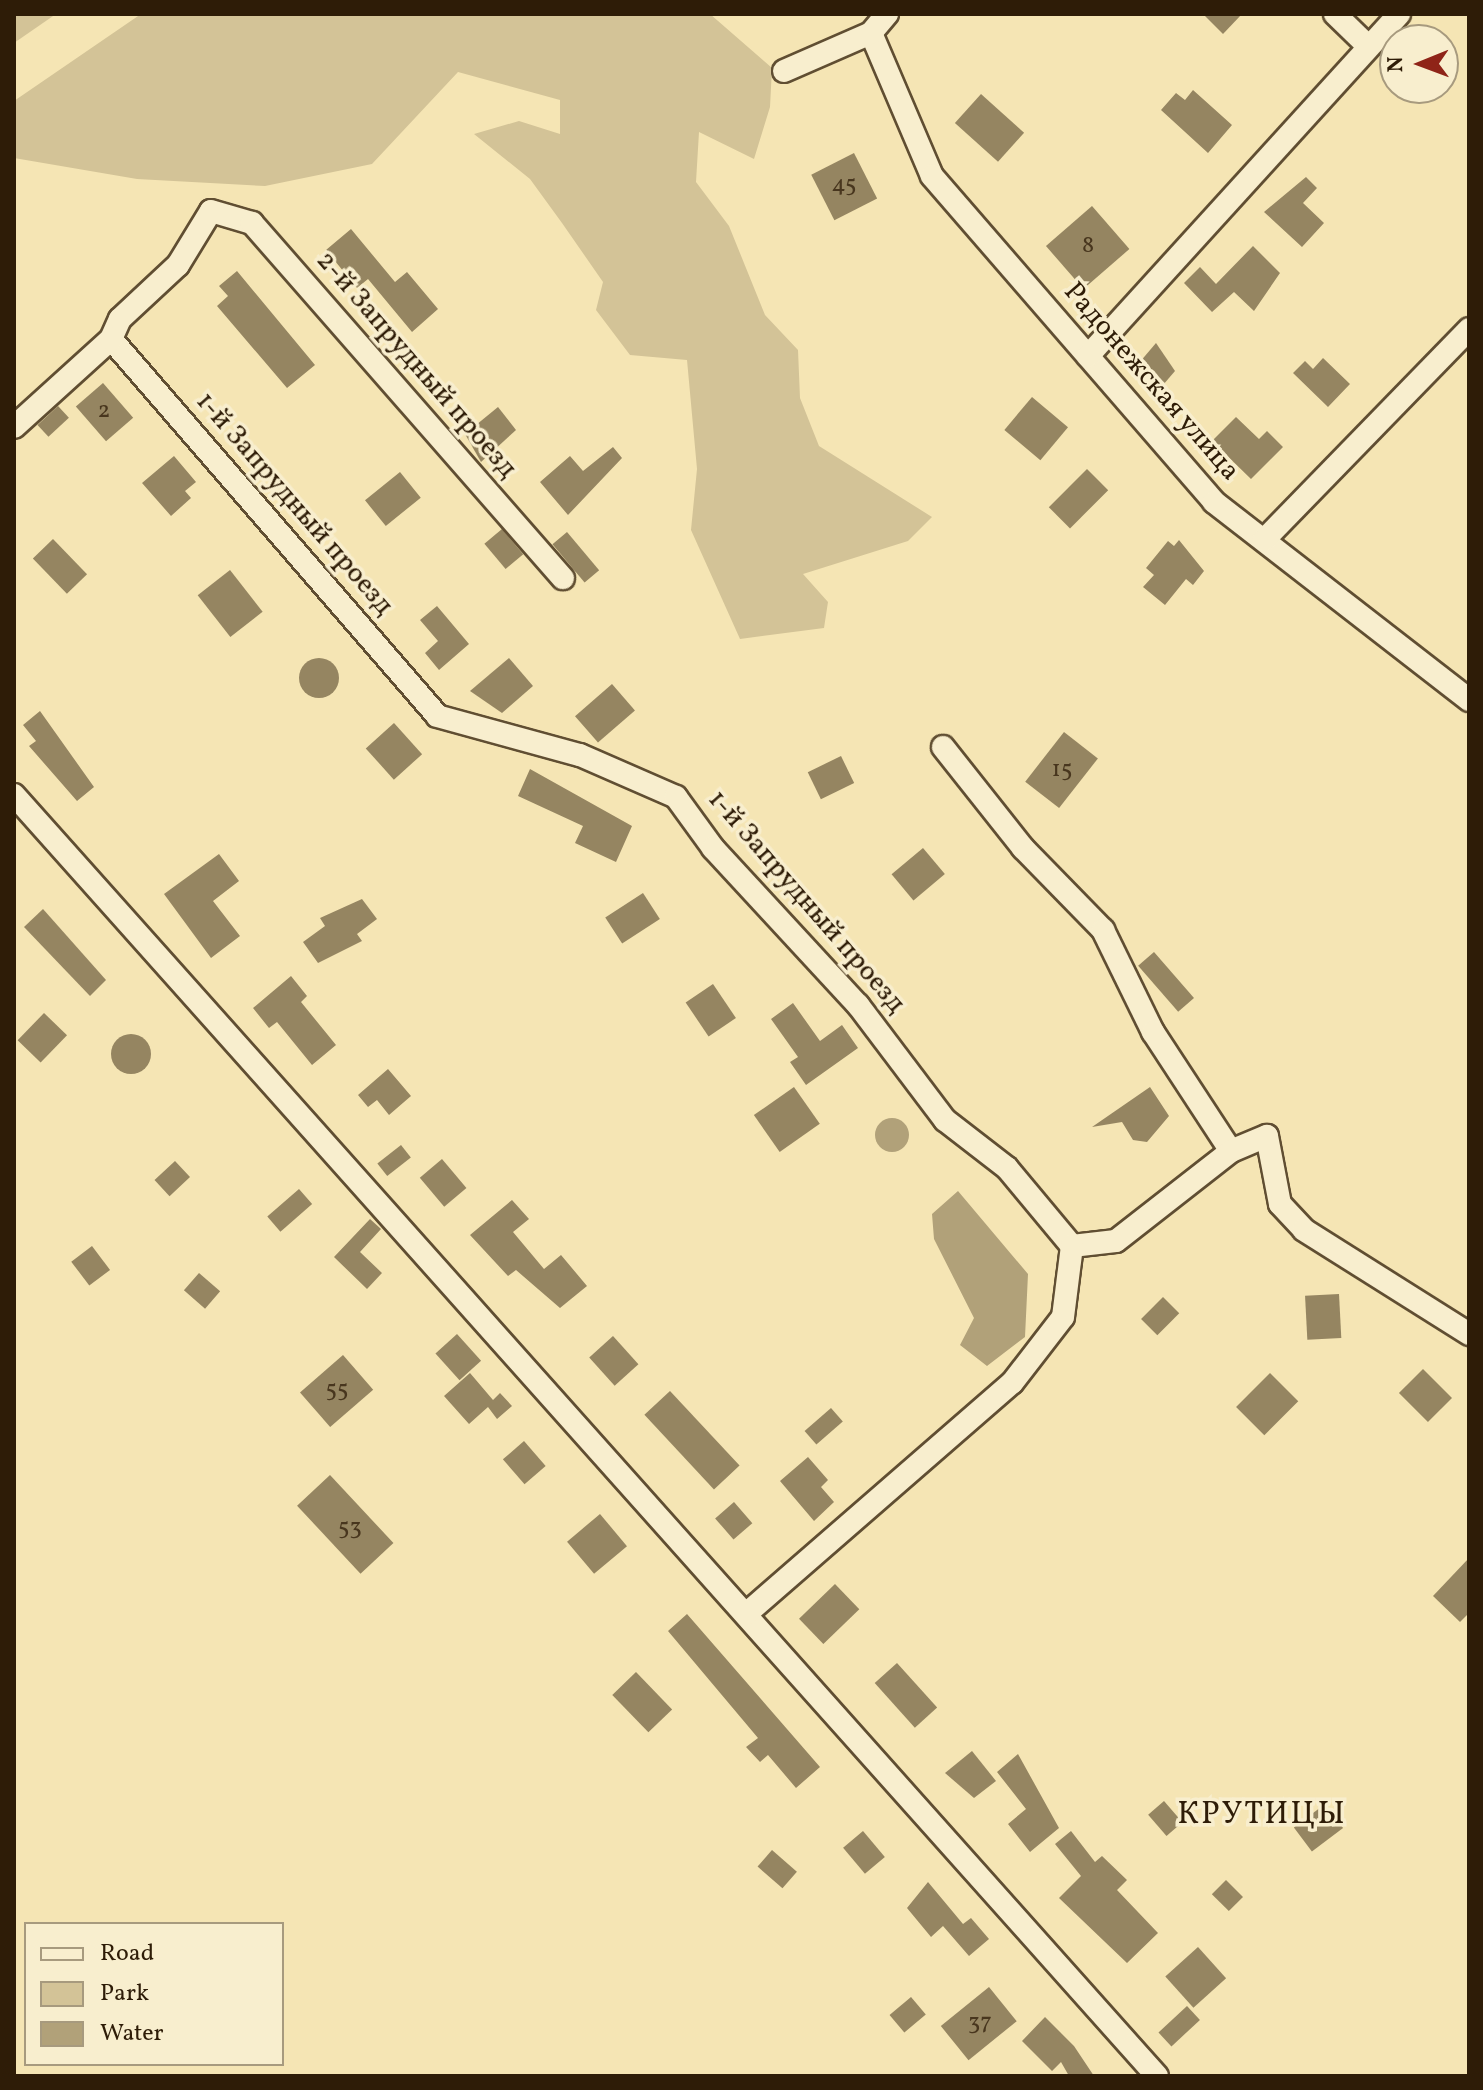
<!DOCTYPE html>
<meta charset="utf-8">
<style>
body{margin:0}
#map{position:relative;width:1483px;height:2090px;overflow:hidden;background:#f5e5b4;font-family:Vollkorn,serif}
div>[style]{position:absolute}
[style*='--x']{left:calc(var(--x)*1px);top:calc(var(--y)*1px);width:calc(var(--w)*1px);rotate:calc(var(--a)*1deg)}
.green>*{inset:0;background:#d3c397}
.water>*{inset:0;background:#b1a179}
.round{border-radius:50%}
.building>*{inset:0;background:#958561;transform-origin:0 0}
.roads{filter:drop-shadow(2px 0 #604e32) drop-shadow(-2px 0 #604e32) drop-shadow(0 2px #604e32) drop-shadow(0 -2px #604e32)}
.street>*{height:22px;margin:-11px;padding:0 11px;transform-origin:11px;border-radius:11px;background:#f8eece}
span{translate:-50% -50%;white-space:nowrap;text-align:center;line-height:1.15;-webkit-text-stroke:7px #f8eece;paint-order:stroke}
.number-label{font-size:24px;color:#48361e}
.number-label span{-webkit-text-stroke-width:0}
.street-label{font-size:28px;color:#2e1c07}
.quarter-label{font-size:32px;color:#2e1c07;letter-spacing:2px}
.frame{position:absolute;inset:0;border:16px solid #2e1c07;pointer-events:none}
.legend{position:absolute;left:24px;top:1922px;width:260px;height:144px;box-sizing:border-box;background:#f8eece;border:2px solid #a79a7e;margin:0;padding:10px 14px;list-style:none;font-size:24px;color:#2e1c07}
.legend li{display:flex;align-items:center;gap:16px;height:40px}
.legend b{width:40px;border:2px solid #a79a7e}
.north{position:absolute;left:1379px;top:24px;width:80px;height:80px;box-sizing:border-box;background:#f8eece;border:2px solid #a79a7e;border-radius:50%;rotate:269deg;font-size:22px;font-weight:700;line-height:32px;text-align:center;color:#2e1c07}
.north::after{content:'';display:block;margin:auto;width:28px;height:36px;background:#8f2418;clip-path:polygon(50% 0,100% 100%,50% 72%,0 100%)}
</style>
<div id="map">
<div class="green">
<i style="clip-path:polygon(14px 14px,56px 14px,14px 43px)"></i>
<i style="clip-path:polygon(141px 14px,710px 14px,772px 68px,770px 107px,754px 159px,699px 132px,696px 182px,729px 226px,765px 315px,798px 350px,800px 398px,819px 446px,932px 517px,908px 541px,803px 574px,828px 602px,824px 628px,740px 639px,691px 530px,697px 469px,687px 360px,630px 355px,596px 310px,603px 282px,562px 223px,530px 179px,474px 134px,519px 121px,560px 134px,560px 100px,458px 72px,372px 164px,265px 186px,137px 179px,14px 158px,14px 101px)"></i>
</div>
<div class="water">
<i class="round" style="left:875px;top:1118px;width:34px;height:34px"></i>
<i style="clip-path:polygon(958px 1191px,1028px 1274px,1025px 1337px,987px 1366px,960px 1345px,974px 1318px,934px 1239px,932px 1214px)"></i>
</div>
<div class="building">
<i style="clip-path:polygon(1203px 14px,1242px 14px,1223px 34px)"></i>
<i style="clip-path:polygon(1193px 90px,1232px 125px,1208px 153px,1161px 110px,1176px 93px,1185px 100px)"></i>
<i style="left:981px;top:94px;width:58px;height:39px;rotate:42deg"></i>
<i style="left:854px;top:153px;width:51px;height:48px;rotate:63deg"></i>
<i style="clip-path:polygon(1306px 177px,1317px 188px,1303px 203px,1324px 223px,1302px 247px,1264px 212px)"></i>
<i style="left:1092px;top:206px;width:57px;height:61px;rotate:49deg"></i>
<i style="clip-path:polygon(351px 229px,395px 282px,407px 272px,438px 309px,412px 332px,368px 279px,357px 288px,326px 250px)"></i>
<i style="clip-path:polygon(1253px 246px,1280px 273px,1254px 311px,1234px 292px,1212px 312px,1184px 283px,1200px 267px,1216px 284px)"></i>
<i style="clip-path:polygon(237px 271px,315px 365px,287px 388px,217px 306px,228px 296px,219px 286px)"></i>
<i style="clip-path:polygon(1156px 343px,1175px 371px,1163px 385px,1139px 363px)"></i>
<i style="clip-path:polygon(1323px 358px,1350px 384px,1328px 407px,1293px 373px,1305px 361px,1313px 369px)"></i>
<i style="left:103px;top:383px;width:46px;height:36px;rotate:49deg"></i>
<i style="left:1032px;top:397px;width:47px;height:43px;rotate:40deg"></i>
<i style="left:58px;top:406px;width:16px;height:28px;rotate:47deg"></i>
<i style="clip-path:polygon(498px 407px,516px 430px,481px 462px,465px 434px)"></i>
<i style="clip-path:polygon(1236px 417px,1259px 439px,1267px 431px,1283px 447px,1251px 479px,1212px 441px)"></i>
<i style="clip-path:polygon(613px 447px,622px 458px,568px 515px,540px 482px,570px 456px,583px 471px)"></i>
<i style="clip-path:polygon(174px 456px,196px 482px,185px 491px,191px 498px,171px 516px,142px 483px)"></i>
<i style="left:1087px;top:469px;width:30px;height:54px;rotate:45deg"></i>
<i style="left:400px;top:472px;width:33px;height:45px;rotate:51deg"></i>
<i style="left:502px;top:529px;width:33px;height:23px;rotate:50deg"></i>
<i style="left:567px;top:532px;width:50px;height:19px;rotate:50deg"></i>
<i style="left:53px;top:539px;width:49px;height:28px;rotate:46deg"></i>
<i style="clip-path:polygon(1179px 540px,1204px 571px,1193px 585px,1186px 579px,1165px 605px,1143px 587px,1154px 575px,1146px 568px,1168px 541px,1174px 546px)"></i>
<i style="left:230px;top:570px;width:53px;height:41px;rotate:52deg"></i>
<i style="clip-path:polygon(437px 606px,469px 644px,439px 670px,425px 653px,438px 641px,420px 620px)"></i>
<i style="clip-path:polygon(509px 658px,533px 686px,502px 713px,470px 691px)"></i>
<i class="round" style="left:299px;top:658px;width:40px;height:40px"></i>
<i style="left:612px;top:684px;width:35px;height:49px;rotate:49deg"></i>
<i style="clip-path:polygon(40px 711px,94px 787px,77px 801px,29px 746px,36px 741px,23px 725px)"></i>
<i style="left:394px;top:723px;width:42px;height:38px;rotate:48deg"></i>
<i style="left:1064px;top:732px;width:43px;height:63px;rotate:38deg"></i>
<i style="left:841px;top:756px;width:30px;height:37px;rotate:64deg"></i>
<i style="clip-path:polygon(530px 769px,632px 826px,616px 862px,575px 843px,583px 826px,518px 796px)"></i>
<i style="left:923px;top:848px;width:34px;height:41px;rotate:50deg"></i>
<i style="clip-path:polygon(219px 854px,239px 881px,213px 901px,240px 936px,211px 958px,164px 894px)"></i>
<i style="left:643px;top:893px;width:31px;height:45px;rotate:57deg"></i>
<i style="clip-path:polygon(362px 899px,377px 919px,357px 934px,362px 941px,318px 963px,303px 942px,325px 926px,320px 918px)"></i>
<i style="clip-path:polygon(43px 909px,106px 980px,90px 996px,24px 927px)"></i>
<i style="left:1154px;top:952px;width:61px;height:21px;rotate:49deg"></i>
<i style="clip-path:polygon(291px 976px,307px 996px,301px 1002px,336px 1045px,312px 1065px,277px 1022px,269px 1028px,253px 1008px)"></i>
<i style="left:713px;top:984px;width:41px;height:33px;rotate:56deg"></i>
<i style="clip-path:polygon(793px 1003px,820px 1041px,842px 1025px,858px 1048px,806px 1085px,790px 1062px,798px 1057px,771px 1019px)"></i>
<i style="left:44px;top:1013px;width:32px;height:38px;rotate:44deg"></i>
<i class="round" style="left:111px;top:1034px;width:40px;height:40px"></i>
<i style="clip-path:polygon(388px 1069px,411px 1096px,389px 1115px,377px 1100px,368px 1107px,358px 1095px)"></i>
<i style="left:794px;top:1087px;width:45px;height:49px;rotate:55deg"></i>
<i style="clip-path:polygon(1150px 1087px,1169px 1116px,1147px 1142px,1133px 1140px,1122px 1122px,1092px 1127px)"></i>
<i style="left:401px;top:1145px;width:16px;height:30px;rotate:52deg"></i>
<i style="left:442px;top:1159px;width:38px;height:29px;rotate:50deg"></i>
<i style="left:175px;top:1161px;width:22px;height:28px;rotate:47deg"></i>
<i style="left:299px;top:1189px;width:20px;height:42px;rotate:49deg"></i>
<i style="clip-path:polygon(512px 1200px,529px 1219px,513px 1232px,544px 1269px,561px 1255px,587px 1286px,560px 1308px,516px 1270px,508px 1276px,470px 1235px)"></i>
<i style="clip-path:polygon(370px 1219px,381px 1229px,360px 1252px,382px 1273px,367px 1289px,334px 1257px)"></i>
<i style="left:92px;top:1246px;width:30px;height:26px;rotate:53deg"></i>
<i style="left:199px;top:1273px;width:28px;height:23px;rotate:41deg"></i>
<i style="left:1339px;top:1294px;width:44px;height:34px;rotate:87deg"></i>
<i style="left:1163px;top:1297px;width:23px;height:31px;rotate:45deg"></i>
<i style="left:457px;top:1334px;width:36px;height:29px;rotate:48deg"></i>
<i style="left:613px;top:1336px;width:38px;height:32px;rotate:48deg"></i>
<i style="left:343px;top:1355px;width:46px;height:57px;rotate:49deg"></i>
<i style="left:1423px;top:1369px;width:41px;height:34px;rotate:45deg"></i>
<i style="clip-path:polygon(470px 1373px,493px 1400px,500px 1393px,512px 1406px,497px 1419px,488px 1407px,469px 1424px,444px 1396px)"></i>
<i style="left:1270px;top:1373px;width:40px;height:48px;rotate:45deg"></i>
<i style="left:670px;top:1391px;width:102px;height:35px;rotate:47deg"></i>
<i style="left:831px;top:1408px;width:18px;height:35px;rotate:49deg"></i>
<i style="left:524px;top:1441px;width:33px;height:28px;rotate:49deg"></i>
<i style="clip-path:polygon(808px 1457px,828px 1480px,821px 1487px,834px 1502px,814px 1521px,780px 1481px)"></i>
<i style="left:330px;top:1475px;width:93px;height:45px;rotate:47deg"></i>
<i style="left:734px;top:1502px;width:28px;height:25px;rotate:49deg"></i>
<i style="left:600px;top:1514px;width:42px;height:43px;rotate:50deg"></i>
<i style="clip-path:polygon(1469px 1558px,1469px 1613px,1460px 1622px,1433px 1596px)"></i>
<i style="left:835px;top:1584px;width:35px;height:50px;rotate:46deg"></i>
<i style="clip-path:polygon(687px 1614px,820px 1767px,796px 1788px,768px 1755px,760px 1762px,746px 1747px,758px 1738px,668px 1631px)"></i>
<i style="left:897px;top:1663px;width:60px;height:30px;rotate:48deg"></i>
<i style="left:636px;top:1672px;width:52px;height:33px;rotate:46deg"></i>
<i style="clip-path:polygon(972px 1751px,996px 1781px,974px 1798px,945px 1773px)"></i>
<i style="clip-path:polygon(1018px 1754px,1059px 1828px,1030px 1852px,1008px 1824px,1026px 1809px,997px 1772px)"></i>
<i style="left:1164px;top:1801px;width:28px;height:21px;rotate:49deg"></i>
<i style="left:1325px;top:1804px;width:30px;height:39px;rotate:53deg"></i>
<i style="left:863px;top:1831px;width:34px;height:26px;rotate:50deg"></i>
<i style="clip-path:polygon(1071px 1831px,1095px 1862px,1102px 1856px,1127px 1880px,1117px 1890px,1158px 1933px,1127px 1963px,1059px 1898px,1081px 1876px,1055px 1844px)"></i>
<i style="left:772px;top:1850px;width:33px;height:22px;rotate:41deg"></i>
<i style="left:1226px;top:1880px;width:24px;height:20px;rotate:45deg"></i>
<i style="clip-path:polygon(928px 1882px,963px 1924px,971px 1918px,989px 1939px,969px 1956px,943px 1926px,931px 1937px,907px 1908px)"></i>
<i style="left:1198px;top:1947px;width:42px;height:44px;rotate:48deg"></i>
<i style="left:989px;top:1987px;width:44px;height:62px;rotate:51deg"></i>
<i style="left:911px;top:1997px;width:23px;height:28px;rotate:50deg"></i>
<i style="left:1187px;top:2006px;width:19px;height:39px;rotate:47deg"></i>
<i style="clip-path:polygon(1045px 2017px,1074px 2046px,1094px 2076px,1069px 2076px,1061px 2062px,1052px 2071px,1022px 2041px)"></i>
</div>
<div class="roads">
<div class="street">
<i style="--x:1335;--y:14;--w:43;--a:44.1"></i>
<i style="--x:871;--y:33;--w:155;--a:66.9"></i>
<i style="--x:932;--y:176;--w:431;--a:49.1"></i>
<i style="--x:1214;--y:502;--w:323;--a:37.8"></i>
<i style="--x:784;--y:71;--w:95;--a:-23.6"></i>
<i style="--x:871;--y:33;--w:25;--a:-50"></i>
<i style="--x:111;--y:339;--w:498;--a:49.1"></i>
<i style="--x:437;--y:716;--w:148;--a:15.3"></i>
<i style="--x:580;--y:755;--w:105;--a:23.6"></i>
<i style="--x:676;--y:797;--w:63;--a:54"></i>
<i style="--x:713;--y:848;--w:214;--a:47.3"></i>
<i style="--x:858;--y:1005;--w:144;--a:52.9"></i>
<i style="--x:945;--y:1120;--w:78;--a:37.7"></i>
<i style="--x:1007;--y:1168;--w:102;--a:50.2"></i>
<i style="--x:1088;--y:356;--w:462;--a:-47.7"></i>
<i style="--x:14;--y:427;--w:131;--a:-42.2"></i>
<i style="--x:111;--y:339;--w:22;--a:-66"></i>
<i style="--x:120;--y:319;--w:79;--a:-43"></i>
<i style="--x:178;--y:265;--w:63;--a:-58.6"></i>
<i style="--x:211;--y:211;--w:43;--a:16.3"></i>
<i style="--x:252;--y:223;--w:472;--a:48.8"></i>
<i style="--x:1264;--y:540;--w:294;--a:-45.8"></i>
<i style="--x:943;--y:747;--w:129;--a:51.6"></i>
<i style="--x:1023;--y:848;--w:115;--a:45.7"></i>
<i style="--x:1103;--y:930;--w:114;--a:63.9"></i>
<i style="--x:1153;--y:1032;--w:142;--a:56.8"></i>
<i style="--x:14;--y:795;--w:1717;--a:48.26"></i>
<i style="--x:1072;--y:1246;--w:44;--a:-6.5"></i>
<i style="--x:1116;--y:1241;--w:146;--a:-38"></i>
<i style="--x:1231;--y:1151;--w:39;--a:-23"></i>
<i style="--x:1267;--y:1136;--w:69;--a:79.2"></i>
<i style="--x:1280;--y:1204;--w:35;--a:47"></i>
<i style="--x:1304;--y:1230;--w:195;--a:32.2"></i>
<i style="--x:746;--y:1614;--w:352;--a:-41"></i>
<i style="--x:1012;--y:1383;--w:83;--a:-52.3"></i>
<i style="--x:1063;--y:1317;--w:72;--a:-82.8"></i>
</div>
</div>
<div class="number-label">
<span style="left:844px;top:186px">45</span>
<span style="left:1088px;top:247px">8</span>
<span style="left:104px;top:412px">2</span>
<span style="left:1062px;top:771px">15</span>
<span style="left:337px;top:1391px">55</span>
<span style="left:350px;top:1529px">53</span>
<span style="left:980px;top:2024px">37</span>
</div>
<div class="street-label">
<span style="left:416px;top:365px;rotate:49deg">2-й Запрудный проезд</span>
<span style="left:1151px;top:382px;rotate:49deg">Радонежская улица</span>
<span style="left:294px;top:504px;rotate:49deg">1-й Запрудный проезд</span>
<span style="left:806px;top:902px;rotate:49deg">1-й Запрудный проезд</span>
</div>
<div class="quarter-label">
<span style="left:1262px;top:1815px">КРУТИЦЫ</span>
</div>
<div class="frame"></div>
<ul class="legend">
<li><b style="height:10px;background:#f8eece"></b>Road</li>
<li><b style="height:22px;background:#d3c397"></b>Park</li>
<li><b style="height:22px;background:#b1a179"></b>Water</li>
</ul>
<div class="north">N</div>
</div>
